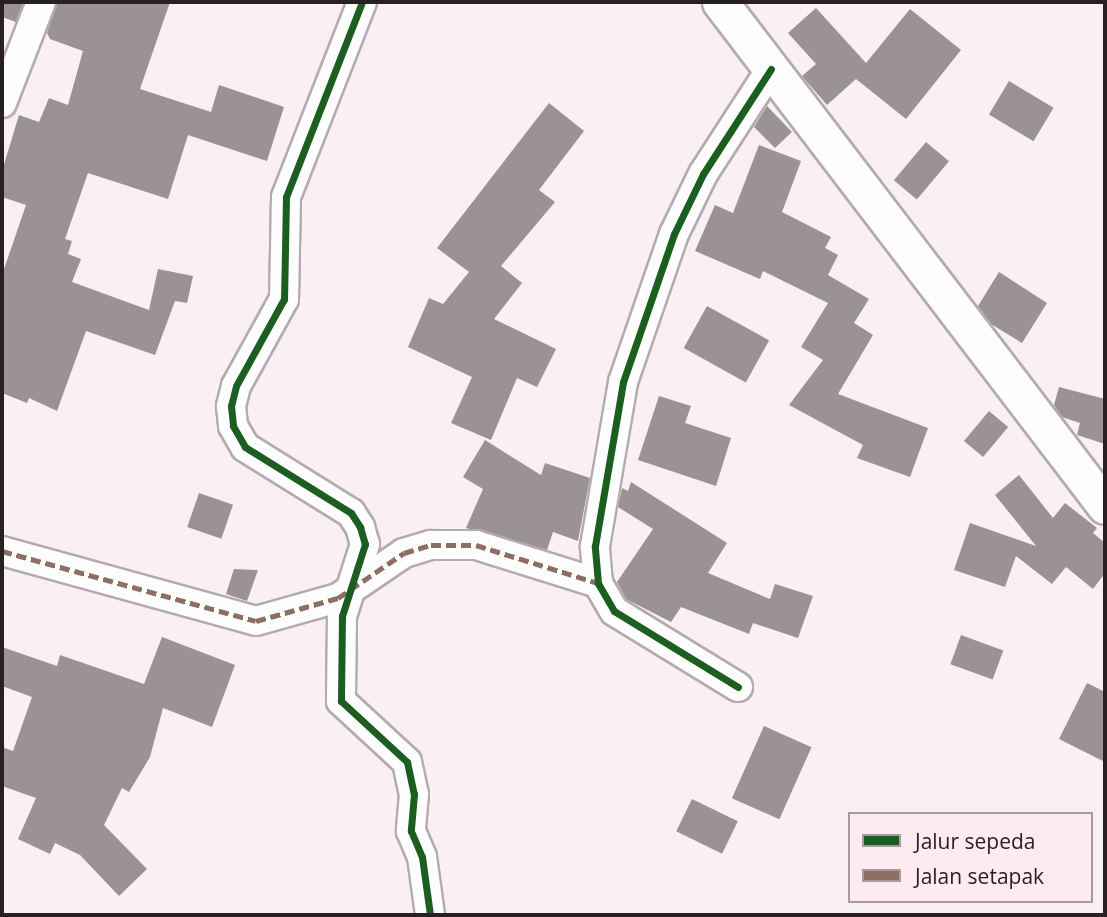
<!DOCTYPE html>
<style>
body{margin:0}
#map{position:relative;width:1107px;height:917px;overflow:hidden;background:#faeff3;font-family:"Open Sans",sans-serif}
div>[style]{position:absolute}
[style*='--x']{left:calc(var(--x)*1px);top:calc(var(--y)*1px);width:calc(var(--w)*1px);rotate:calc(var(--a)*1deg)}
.building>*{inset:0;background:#9a9295;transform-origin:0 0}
.roads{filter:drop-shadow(2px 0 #b4abae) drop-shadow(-2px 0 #b4abae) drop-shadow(0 2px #b4abae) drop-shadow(0 -2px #b4abae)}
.minor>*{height:28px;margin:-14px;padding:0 14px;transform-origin:14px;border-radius:14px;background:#fefdfd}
.tertiary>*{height:35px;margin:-17.5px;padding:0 17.5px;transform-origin:17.5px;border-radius:17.5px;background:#fefdfd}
.quiet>*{height:5px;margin-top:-2.5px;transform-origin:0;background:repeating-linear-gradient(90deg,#8d6e63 0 10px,transparent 0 15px)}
.cycleway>*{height:7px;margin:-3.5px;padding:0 3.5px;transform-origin:3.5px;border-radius:3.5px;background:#1b5e20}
span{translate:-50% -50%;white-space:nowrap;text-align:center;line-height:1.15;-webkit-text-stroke:7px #feebf2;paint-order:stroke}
.frame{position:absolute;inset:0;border:4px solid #282023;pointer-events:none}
.legend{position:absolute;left:848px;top:812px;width:245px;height:91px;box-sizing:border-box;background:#feebf2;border:2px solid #a89a9f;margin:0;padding:9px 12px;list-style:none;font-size:21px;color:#282023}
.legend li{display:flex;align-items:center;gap:14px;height:35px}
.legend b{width:35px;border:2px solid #a89a9f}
</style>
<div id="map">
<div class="building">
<i style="clip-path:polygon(2px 2px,23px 2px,16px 22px,2px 17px)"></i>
<i style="clip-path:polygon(57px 2px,170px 2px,140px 89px,211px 112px,219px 85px,284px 107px,267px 161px,188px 135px,168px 199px,88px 173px,65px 239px,72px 241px,68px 254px,81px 259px,72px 282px,149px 310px,158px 269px,193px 276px,187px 303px,175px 301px,155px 355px,86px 331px,57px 411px,29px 398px,27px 403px,2px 393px,2px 275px,26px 205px,2px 197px,2px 171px,19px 115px,39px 122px,49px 98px,68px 105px,83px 51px,50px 39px,47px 33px)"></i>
<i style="clip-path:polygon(816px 8px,866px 63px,910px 9px,961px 50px,906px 119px,856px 79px,827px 105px,802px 76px,816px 64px,788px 33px)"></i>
<i style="left:1009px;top:81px;width:52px;height:39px;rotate:31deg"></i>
<i style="clip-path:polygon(549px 103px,584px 131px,539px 190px,555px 202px,501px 266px,522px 283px,494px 319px,556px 349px,537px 387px,517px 378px,491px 440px,451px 423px,472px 377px,408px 347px,429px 298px,443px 304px,469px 272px,437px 248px)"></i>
<i style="clip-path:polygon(767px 106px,792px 132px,775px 148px,754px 127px)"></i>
<i style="left:926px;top:142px;width:30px;height:50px;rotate:40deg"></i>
<i style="clip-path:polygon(759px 145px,801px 161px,782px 212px,831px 237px,825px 248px,838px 255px,828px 275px,869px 299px,854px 323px,873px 335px,838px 394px,928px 428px,910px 477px,857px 458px,863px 445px,789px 405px,823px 360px,801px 347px,828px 303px,763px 271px,760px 279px,695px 251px,715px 205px,733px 213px)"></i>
<i style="clip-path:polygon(999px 272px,1047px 303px,1022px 343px,991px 324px,978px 306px)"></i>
<i style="left:707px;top:306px;width:71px;height:48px;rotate:29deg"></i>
<i style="clip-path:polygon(1059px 387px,1105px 399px,1105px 444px,1077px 435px,1080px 423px,1062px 417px,1054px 405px)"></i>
<i style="clip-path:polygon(659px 396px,691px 406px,685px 423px,731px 438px,716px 486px,638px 460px)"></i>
<i style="left:989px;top:411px;width:25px;height:39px;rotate:40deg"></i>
<i style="clip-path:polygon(485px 440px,541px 475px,545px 463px,590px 478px,578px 541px,553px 532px,547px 550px,466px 528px,483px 489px,463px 477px)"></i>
<i style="clip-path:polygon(1019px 475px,1053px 518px,1065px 503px,1097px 528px,1093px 533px,1105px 543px,1105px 573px,1093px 589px,1066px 567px,1052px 584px,1016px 556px,1005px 587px,954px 570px,970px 523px,1036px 546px,995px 495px)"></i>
<i style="clip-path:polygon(631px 482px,727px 543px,708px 573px,770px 599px,775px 584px,813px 596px,798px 638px,753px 623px,749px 634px,681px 607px,671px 622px,626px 599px,617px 582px,653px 529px,618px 507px,622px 488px,628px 491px)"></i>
<i style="left:199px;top:493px;width:36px;height:36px;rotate:19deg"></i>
<i style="clip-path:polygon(234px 569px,258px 570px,247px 601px,226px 594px)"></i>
<i style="left:961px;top:635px;width:45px;height:31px;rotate:20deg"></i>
<i style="clip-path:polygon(162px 637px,235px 665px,212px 727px,163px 708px,150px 757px,129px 792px,122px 788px,104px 825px,147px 869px,119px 896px,80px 855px,55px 843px,50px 854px,18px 839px,36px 798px,2px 786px,2px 747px,13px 751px,32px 697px,2px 686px,2px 647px,57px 666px,60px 655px,144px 684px)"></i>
<i style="clip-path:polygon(1087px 683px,1105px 692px,1105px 762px,1059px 739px)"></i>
<i style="left:764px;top:726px;width:52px;height:79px;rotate:24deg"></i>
<i style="left:692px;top:799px;width:51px;height:36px;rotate:26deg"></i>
</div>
<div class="roads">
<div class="minor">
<i style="--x:362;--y:2;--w:209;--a:111.3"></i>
<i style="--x:286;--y:197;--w:102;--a:91.1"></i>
<i style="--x:284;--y:299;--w:99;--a:118.9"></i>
<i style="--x:236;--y:386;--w:21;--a:104"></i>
<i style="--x:231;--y:406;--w:20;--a:84"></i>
<i style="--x:233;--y:426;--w:24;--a:60"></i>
<i style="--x:245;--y:447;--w:125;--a:31.9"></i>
<i style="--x:351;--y:513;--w:17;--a:57"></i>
<i style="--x:360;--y:527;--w:18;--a:74"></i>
<i style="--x:365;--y:544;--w:76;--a:107.7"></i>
<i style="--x:342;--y:616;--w:85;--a:90.7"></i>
<i style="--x:341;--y:701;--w:90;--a:42.7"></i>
<i style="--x:407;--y:762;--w:33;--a:78"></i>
<i style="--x:414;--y:794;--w:37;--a:95"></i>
<i style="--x:411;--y:831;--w:28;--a:67"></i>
<i style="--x:422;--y:857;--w:59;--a:82.1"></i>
<i style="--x:2;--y:103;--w:108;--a:-68.9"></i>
<i style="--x:2;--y:551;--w:263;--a:15.4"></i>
<i style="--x:256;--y:621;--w:85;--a:-15.7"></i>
<i style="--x:338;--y:598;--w:80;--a:-34.3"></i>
<i style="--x:404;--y:553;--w:28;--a:-17"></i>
<i style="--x:431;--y:545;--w:45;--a:0"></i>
<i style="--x:476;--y:545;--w:128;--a:17.3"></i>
<i style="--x:738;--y:687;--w:145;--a:-148.5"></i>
<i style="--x:614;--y:611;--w:32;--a:-120"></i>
<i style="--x:598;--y:583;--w:37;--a:-95"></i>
<i style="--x:595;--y:546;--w:166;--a:-80.3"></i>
<i style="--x:623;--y:382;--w:157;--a:-71"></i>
<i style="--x:674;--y:234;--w:67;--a:-64.2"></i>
<i style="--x:703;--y:174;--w:125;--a:-57.1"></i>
</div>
<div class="tertiary">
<i style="--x:720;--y:2;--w:634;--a:52.62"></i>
</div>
</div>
<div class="quiet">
<i style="--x:2;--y:551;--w:263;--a:15.4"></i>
<i style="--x:256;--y:621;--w:85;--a:-15.7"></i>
<i style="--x:338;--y:598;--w:80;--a:-34.3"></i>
<i style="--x:404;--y:553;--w:28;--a:-17"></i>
<i style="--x:431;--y:545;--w:45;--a:0"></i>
<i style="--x:476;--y:545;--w:128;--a:17.3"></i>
</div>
<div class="cycleway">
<i style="--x:362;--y:2;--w:209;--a:111.3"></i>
<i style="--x:286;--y:197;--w:102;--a:91.1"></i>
<i style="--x:284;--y:299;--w:99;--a:118.9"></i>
<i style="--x:236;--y:386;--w:21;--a:104"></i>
<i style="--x:231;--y:406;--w:20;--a:84"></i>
<i style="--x:233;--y:426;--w:24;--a:60"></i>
<i style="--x:245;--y:447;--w:125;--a:31.9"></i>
<i style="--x:351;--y:513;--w:17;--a:57"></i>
<i style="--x:360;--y:527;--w:18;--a:74"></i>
<i style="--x:365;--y:544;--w:76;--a:107.7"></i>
<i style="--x:342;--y:616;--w:85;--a:90.7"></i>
<i style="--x:341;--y:701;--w:90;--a:42.7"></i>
<i style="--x:407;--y:762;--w:33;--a:78"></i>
<i style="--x:414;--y:794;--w:37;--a:95"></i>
<i style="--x:411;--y:831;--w:28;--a:67"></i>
<i style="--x:422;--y:857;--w:59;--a:82.1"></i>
<i style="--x:738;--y:687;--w:145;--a:-148.5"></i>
<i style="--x:614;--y:611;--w:32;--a:-120"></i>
<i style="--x:598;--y:583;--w:37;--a:-95"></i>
<i style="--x:595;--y:546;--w:166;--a:-80.3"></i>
<i style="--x:623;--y:382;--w:157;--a:-71"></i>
<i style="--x:674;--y:234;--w:67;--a:-64.2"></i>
<i style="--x:703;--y:174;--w:125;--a:-57.1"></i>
</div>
<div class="frame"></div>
<ul class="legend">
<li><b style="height:9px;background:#1b5e20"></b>Jalur sepeda</li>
<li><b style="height:9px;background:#8d6e63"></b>Jalan setapak</li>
</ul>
</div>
